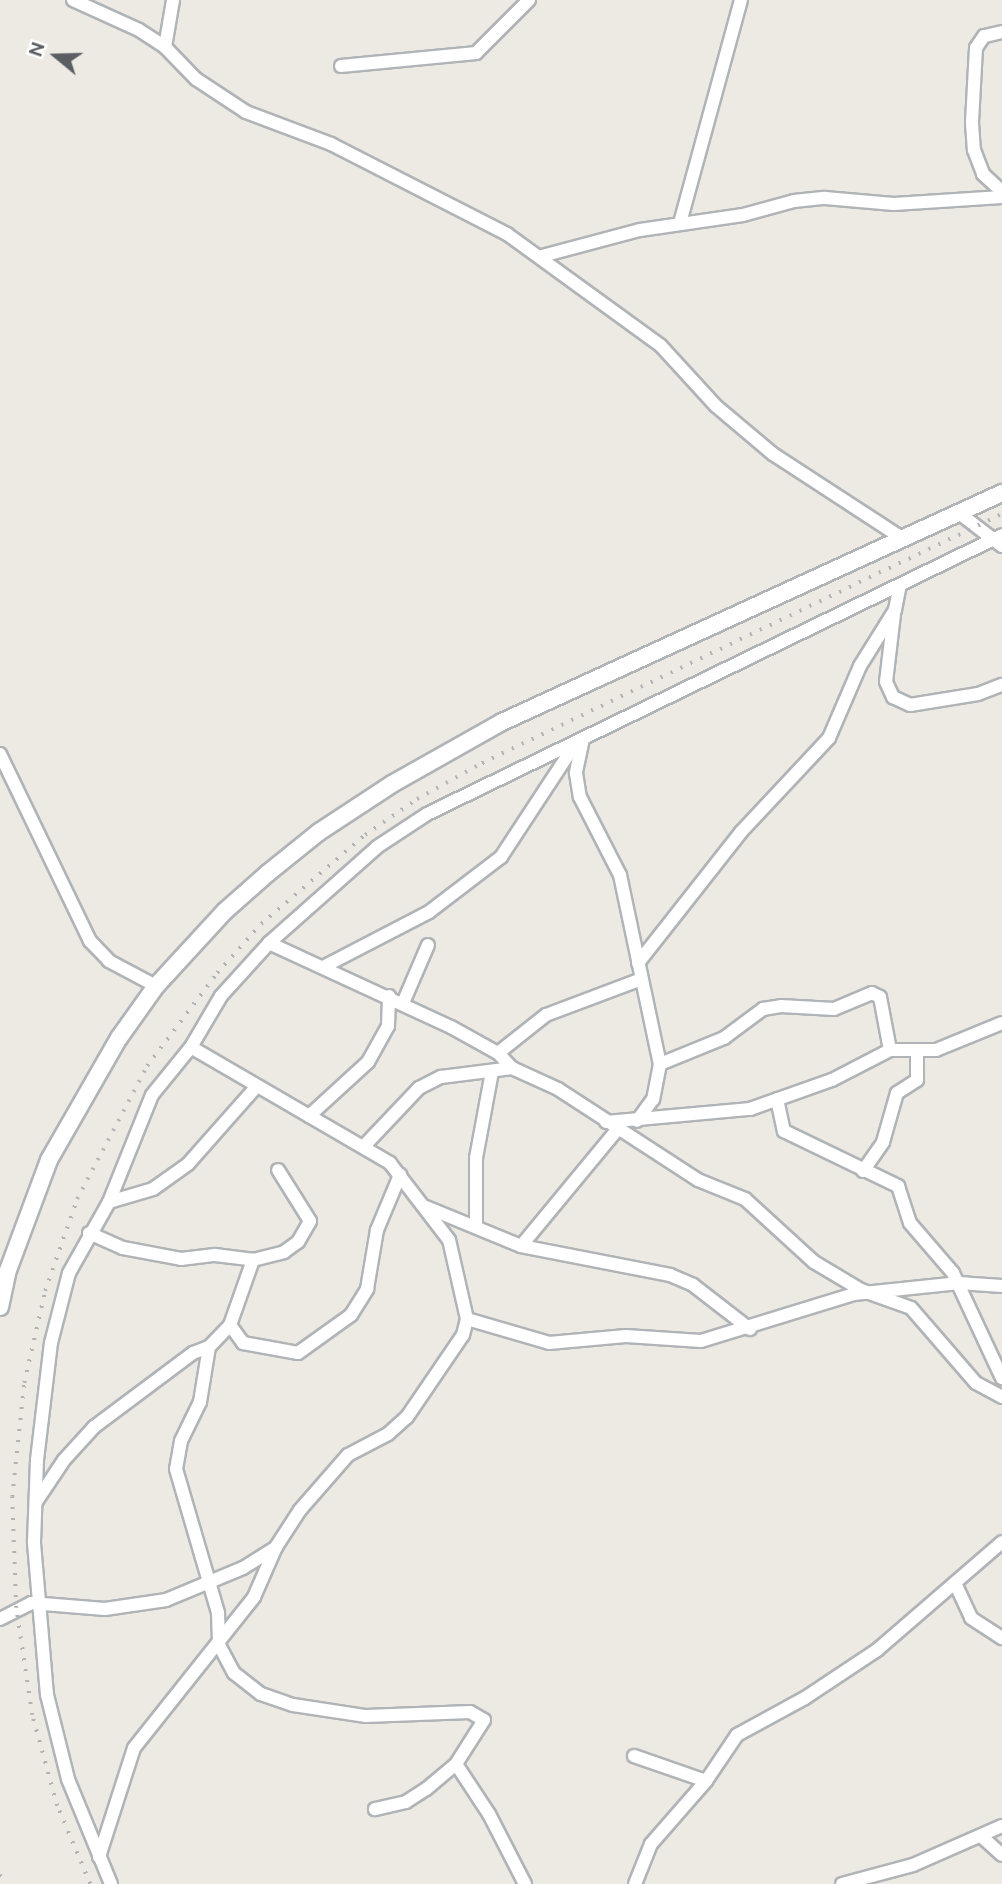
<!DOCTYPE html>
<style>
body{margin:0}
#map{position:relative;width:1002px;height:1884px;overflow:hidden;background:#edeae3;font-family:Ubuntu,sans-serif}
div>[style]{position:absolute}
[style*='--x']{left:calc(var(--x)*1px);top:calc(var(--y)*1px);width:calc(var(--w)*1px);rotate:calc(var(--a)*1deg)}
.roads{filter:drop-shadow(2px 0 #b0b4b7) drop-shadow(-2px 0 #b0b4b7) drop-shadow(0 2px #b0b4b7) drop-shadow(0 -2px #b0b4b7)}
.minor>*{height:12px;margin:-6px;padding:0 6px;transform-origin:6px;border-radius:6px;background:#fff}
.tertiary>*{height:16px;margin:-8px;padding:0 8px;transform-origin:8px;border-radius:8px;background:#fff}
.rail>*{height:3.5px;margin-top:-1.75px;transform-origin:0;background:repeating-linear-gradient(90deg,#b1b2b3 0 2px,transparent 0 11px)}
span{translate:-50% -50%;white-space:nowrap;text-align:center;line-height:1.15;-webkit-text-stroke:6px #fff;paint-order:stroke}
.north{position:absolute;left:21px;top:21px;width:70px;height:70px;-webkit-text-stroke:5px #fff;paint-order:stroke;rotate:289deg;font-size:19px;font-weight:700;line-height:28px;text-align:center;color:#5b5f63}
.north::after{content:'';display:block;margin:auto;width:24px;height:32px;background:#5b5f63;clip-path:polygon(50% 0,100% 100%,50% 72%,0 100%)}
</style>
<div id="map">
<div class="roads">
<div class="minor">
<i style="--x:73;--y:0;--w:72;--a:24.4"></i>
<i style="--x:139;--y:30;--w:31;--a:33"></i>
<i style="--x:165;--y:47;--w:45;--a:45.9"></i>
<i style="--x:196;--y:79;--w:60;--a:33.4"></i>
<i style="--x:246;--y:112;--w:91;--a:20.6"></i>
<i style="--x:331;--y:144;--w:198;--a:27.1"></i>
<i style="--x:507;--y:234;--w:190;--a:36"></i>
<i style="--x:661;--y:346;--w:81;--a:47.5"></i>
<i style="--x:716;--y:406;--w:75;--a:40.1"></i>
<i style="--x:773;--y:454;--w:154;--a:33.1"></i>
<i style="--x:1002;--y:32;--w:18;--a:167"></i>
<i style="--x:984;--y:36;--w:14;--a:124"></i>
<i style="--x:976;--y:48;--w:75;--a:93.1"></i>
<i style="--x:972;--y:123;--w:27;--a:86"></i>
<i style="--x:974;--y:150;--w:26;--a:69"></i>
<i style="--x:983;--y:174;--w:26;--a:43"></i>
<i style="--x:165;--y:47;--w:48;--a:-80.3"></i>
<i style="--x:341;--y:66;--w:136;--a:-5.5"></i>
<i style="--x:476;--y:53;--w:75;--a:-45"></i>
<i style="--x:680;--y:223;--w:231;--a:-74.7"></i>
<i style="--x:542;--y:256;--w:101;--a:-14.9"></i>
<i style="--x:640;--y:230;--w:104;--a:-8.3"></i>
<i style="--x:743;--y:215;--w:53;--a:-15.4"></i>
<i style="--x:794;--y:201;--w:31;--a:-6"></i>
<i style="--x:825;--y:198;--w:69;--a:5"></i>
<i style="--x:894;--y:204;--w:108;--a:-3.7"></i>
<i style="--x:959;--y:513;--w:54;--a:37.5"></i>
<i style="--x:894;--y:614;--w:68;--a:96.7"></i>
<i style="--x:886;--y:682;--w:17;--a:65"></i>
<i style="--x:893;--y:697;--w:19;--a:25"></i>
<i style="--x:910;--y:705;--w:69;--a:-9.2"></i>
<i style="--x:978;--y:694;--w:26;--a:-21"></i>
<i style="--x:583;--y:739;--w:35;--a:102"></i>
<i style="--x:576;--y:773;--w:24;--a:81"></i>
<i style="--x:580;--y:797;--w:88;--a:62.9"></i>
<i style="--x:620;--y:875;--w:193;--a:78.1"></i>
<i style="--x:660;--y:1064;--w:36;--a:101"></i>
<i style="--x:653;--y:1099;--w:27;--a:126"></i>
<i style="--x:0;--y:754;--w:208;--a:64.3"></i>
<i style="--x:90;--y:941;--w:28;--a:46"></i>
<i style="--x:109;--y:961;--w:53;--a:28"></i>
<i style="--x:269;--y:943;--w:200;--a:24.8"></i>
<i style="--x:451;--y:1027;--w:54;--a:29"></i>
<i style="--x:498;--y:1053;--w:21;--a:47"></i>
<i style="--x:512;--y:1068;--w:51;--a:24.5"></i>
<i style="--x:558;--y:1089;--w:167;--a:33"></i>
<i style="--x:698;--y:1180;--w:51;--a:22"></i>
<i style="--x:745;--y:1199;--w:93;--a:42.4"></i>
<i style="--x:814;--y:1262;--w:55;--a:30.8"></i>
<i style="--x:861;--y:1290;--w:53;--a:19.8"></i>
<i style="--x:911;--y:1308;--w:99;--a:49.1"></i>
<i style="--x:976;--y:1383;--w:30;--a:28"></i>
<i style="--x:638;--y:963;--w:167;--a:-51.8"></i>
<i style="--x:741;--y:832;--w:129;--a:-46.9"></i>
<i style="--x:829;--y:738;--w:78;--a:-66.7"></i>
<i style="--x:860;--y:666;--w:66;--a:-58"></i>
<i style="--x:895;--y:610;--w:25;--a:-79"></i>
<i style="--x:325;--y:966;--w:117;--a:-27.4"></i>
<i style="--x:429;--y:912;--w:91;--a:-37.4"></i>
<i style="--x:501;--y:857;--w:136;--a:-56.7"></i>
<i style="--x:403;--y:1003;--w:63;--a:-66.7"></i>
<i style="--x:498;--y:1053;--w:61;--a:-38.4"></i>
<i style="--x:546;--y:1015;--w:99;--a:-20.6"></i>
<i style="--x:660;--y:1064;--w:69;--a:-22.1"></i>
<i style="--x:724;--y:1038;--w:49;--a:-36.6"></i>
<i style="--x:763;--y:1009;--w:18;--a:-9"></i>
<i style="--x:781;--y:1006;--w:53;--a:3.2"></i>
<i style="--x:834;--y:1009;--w:41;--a:-22.8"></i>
<i style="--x:872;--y:993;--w:9;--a:27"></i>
<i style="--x:880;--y:997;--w:54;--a:79.3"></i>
<i style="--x:777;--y:1099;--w:33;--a:78"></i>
<i style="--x:784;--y:1131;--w:127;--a:25.8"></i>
<i style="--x:898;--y:1186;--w:39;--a:72"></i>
<i style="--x:910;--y:1223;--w:66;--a:49.3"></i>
<i style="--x:953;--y:1273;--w:116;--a:65"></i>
<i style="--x:309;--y:1116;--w:80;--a:-42.5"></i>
<i style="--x:368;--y:1062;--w:41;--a:-60.9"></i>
<i style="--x:388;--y:1026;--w:30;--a:-88"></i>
<i style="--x:606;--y:1122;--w:145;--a:-5.2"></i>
<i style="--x:750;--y:1109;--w:87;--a:-19.5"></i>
<i style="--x:832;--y:1080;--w:65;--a:-27.3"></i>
<i style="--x:890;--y:1050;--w:46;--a:0"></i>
<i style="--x:936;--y:1050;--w:71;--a:-22.2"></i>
<i style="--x:365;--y:1145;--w:79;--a:-46.5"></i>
<i style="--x:419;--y:1088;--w:25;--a:-27"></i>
<i style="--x:441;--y:1077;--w:72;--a:-7.2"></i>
<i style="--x:863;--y:1171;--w:35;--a:-55"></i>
<i style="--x:883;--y:1142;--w:51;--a:-74.1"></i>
<i style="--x:897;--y:1093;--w:24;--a:-33"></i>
<i style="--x:917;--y:1080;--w:30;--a:-90"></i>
<i style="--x:109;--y:1202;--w:46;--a:-16.5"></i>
<i style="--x:153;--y:1189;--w:43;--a:-35.5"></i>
<i style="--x:188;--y:1164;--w:104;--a:-48.5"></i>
<i style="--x:426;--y:1207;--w:103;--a:22.3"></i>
<i style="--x:521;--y:1246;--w:152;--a:11"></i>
<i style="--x:670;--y:1275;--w:25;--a:23"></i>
<i style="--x:693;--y:1285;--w:72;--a:37.7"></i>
<i style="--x:476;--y:1225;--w:67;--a:-90"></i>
<i style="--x:476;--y:1158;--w:87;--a:-79.5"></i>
<i style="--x:89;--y:1233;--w:37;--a:24"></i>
<i style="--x:123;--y:1248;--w:59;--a:10.7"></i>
<i style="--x:181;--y:1259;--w:34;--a:-7"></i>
<i style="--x:215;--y:1255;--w:38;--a:7"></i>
<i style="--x:253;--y:1260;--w:32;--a:-14"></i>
<i style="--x:284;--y:1252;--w:17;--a:-36"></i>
<i style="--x:298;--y:1242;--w:24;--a:-60"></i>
<i style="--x:310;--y:1221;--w:60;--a:-122.1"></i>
<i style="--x:521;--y:1246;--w:151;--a:-50.4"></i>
<i style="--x:467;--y:1319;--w:85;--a:16.3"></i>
<i style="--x:549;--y:1343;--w:77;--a:-5.2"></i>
<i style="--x:626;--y:1336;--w:75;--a:3.8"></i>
<i style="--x:701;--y:1341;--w:160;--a:-17.1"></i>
<i style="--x:854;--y:1294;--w:106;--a:-6"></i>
<i style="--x:959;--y:1283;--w:43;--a:4"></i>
<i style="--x:230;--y:1325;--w:22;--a:54"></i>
<i style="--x:243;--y:1343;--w:56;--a:10.3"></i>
<i style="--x:298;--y:1353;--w:65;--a:-35.6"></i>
<i style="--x:351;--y:1315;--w:31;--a:-58"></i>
<i style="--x:367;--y:1289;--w:60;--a:-80.4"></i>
<i style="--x:377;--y:1230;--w:60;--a:-67.3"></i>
<i style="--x:209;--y:1347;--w:56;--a:99.3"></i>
<i style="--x:200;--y:1402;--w:43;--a:116"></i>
<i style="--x:181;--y:1441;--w:28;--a:100"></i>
<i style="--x:176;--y:1469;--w:150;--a:73.7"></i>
<i style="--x:218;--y:1613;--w:32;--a:88"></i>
<i style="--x:219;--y:1645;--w:32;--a:62"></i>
<i style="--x:234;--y:1673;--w:34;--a:38"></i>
<i style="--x:261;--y:1694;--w:34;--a:19"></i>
<i style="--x:293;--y:1705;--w:74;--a:8.6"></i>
<i style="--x:366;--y:1716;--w:104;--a:-2.2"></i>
<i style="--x:470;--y:1712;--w:16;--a:30"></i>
<i style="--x:484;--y:1720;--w:52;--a:122.5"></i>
<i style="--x:456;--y:1764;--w:39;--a:140"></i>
<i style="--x:426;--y:1789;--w:24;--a:147"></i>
<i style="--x:406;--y:1802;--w:32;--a:167"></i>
<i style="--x:36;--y:1502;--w:50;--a:-56.3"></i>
<i style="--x:64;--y:1460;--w:45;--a:-47.7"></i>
<i style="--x:94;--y:1427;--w:124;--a:-36.8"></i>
<i style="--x:193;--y:1353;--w:17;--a:-21"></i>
<i style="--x:209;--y:1347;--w:30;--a:-46"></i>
<i style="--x:230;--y:1325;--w:69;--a:-70.5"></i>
<i style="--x:955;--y:1583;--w:38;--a:65"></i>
<i style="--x:971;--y:1618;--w:37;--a:33"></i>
<i style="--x:0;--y:1619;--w:35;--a:-27"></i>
<i style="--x:31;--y:1603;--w:74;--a:4.6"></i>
<i style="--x:105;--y:1609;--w:62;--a:-8.4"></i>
<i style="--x:166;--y:1600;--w:83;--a:-22.6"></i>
<i style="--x:243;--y:1568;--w:39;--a:-32"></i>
<i style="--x:634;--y:1756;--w:76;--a:19.1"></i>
<i style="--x:456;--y:1764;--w:60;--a:56.6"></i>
<i style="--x:489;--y:1814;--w:79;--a:62.8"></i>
<i style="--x:981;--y:1836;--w:28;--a:42"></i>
<i style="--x:99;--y:1857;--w:114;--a:-72.2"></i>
<i style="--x:134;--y:1748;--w:193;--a:-51.5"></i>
<i style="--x:254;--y:1597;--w:55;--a:-66.3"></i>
<i style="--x:276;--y:1547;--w:44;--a:-57"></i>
<i style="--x:300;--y:1510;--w:73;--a:-48.9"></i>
<i style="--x:348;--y:1455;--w:45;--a:-27.7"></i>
<i style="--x:388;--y:1434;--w:25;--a:-42"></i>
<i style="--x:407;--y:1417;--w:99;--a:-55.7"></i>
<i style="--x:463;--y:1335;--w:16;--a:-76"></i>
<i style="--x:467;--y:1319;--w:81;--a:-102.8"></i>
<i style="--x:449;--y:1240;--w:97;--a:-127.5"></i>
<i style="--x:390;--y:1163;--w:230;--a:-149.8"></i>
<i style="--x:111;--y:1884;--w:113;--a:-112.3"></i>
<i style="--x:68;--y:1779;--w:87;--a:-104"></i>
<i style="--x:47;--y:1695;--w:154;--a:-94.9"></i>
<i style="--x:34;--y:1542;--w:82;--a:-87.9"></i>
<i style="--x:37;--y:1460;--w:118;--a:-83.2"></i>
<i style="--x:51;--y:1343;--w:72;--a:-75.6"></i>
<i style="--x:69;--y:1273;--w:81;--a:-60.6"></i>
<i style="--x:109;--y:1202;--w:115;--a:-68.1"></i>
<i style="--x:152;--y:1095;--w:62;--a:-50.9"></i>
<i style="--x:191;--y:1047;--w:59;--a:-59.5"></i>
<i style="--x:221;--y:996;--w:72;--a:-47.8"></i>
<i style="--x:269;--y:943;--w:144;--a:-41.6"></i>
<i style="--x:377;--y:847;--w:60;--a:-33.4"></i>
<i style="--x:427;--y:814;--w:639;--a:-25.88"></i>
<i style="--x:635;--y:1884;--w:43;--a:-68.2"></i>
<i style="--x:651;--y:1844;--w:84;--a:-48.9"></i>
<i style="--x:706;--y:1781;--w:55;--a:-56"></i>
<i style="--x:737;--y:1735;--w:77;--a:-28.6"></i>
<i style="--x:805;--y:1698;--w:87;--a:-33.7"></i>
<i style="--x:877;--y:1650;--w:165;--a:-40.8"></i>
<i style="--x:842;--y:1884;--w:73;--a:-15"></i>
<i style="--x:913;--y:1865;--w:97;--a:-23.7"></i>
</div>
<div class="tertiary">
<i style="--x:0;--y:1307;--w:35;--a:-78"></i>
<i style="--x:7;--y:1273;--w:121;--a:-69.6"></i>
<i style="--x:49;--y:1160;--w:141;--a:-60.2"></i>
<i style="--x:119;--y:1038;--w:64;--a:-54.6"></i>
<i style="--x:156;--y:986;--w:102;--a:-47.4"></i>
<i style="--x:225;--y:911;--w:57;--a:-41.5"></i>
<i style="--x:268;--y:873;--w:65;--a:-38.8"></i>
<i style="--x:319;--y:832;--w:87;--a:-33.3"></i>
<i style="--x:392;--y:784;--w:126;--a:-29.4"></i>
<i style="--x:502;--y:722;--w:550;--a:-24.61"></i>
</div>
</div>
<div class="rail">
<i style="--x:0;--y:1875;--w:11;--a:52"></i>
<i style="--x:90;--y:1884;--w:85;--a:-112.9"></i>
<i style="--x:57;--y:1806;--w:94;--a:-105.4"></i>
<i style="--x:32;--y:1715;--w:108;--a:-98.5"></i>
<i style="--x:16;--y:1608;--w:111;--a:-92.1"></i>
<i style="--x:12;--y:1497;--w:115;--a:-84"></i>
<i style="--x:24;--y:1383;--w:94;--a:-77.1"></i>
<i style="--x:45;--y:1291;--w:97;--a:-70.8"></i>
<i style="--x:77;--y:1199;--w:150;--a:-62.2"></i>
<i style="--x:147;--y:1066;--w:116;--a:-53"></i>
<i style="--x:217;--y:973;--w:66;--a:-48.1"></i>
<i style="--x:261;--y:924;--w:137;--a:-40.6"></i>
<i style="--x:365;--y:835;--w:63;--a:-34.7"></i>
<i style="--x:417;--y:799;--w:74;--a:-29"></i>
<i style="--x:482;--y:763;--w:577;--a:-25.59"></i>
</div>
<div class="north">N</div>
</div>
